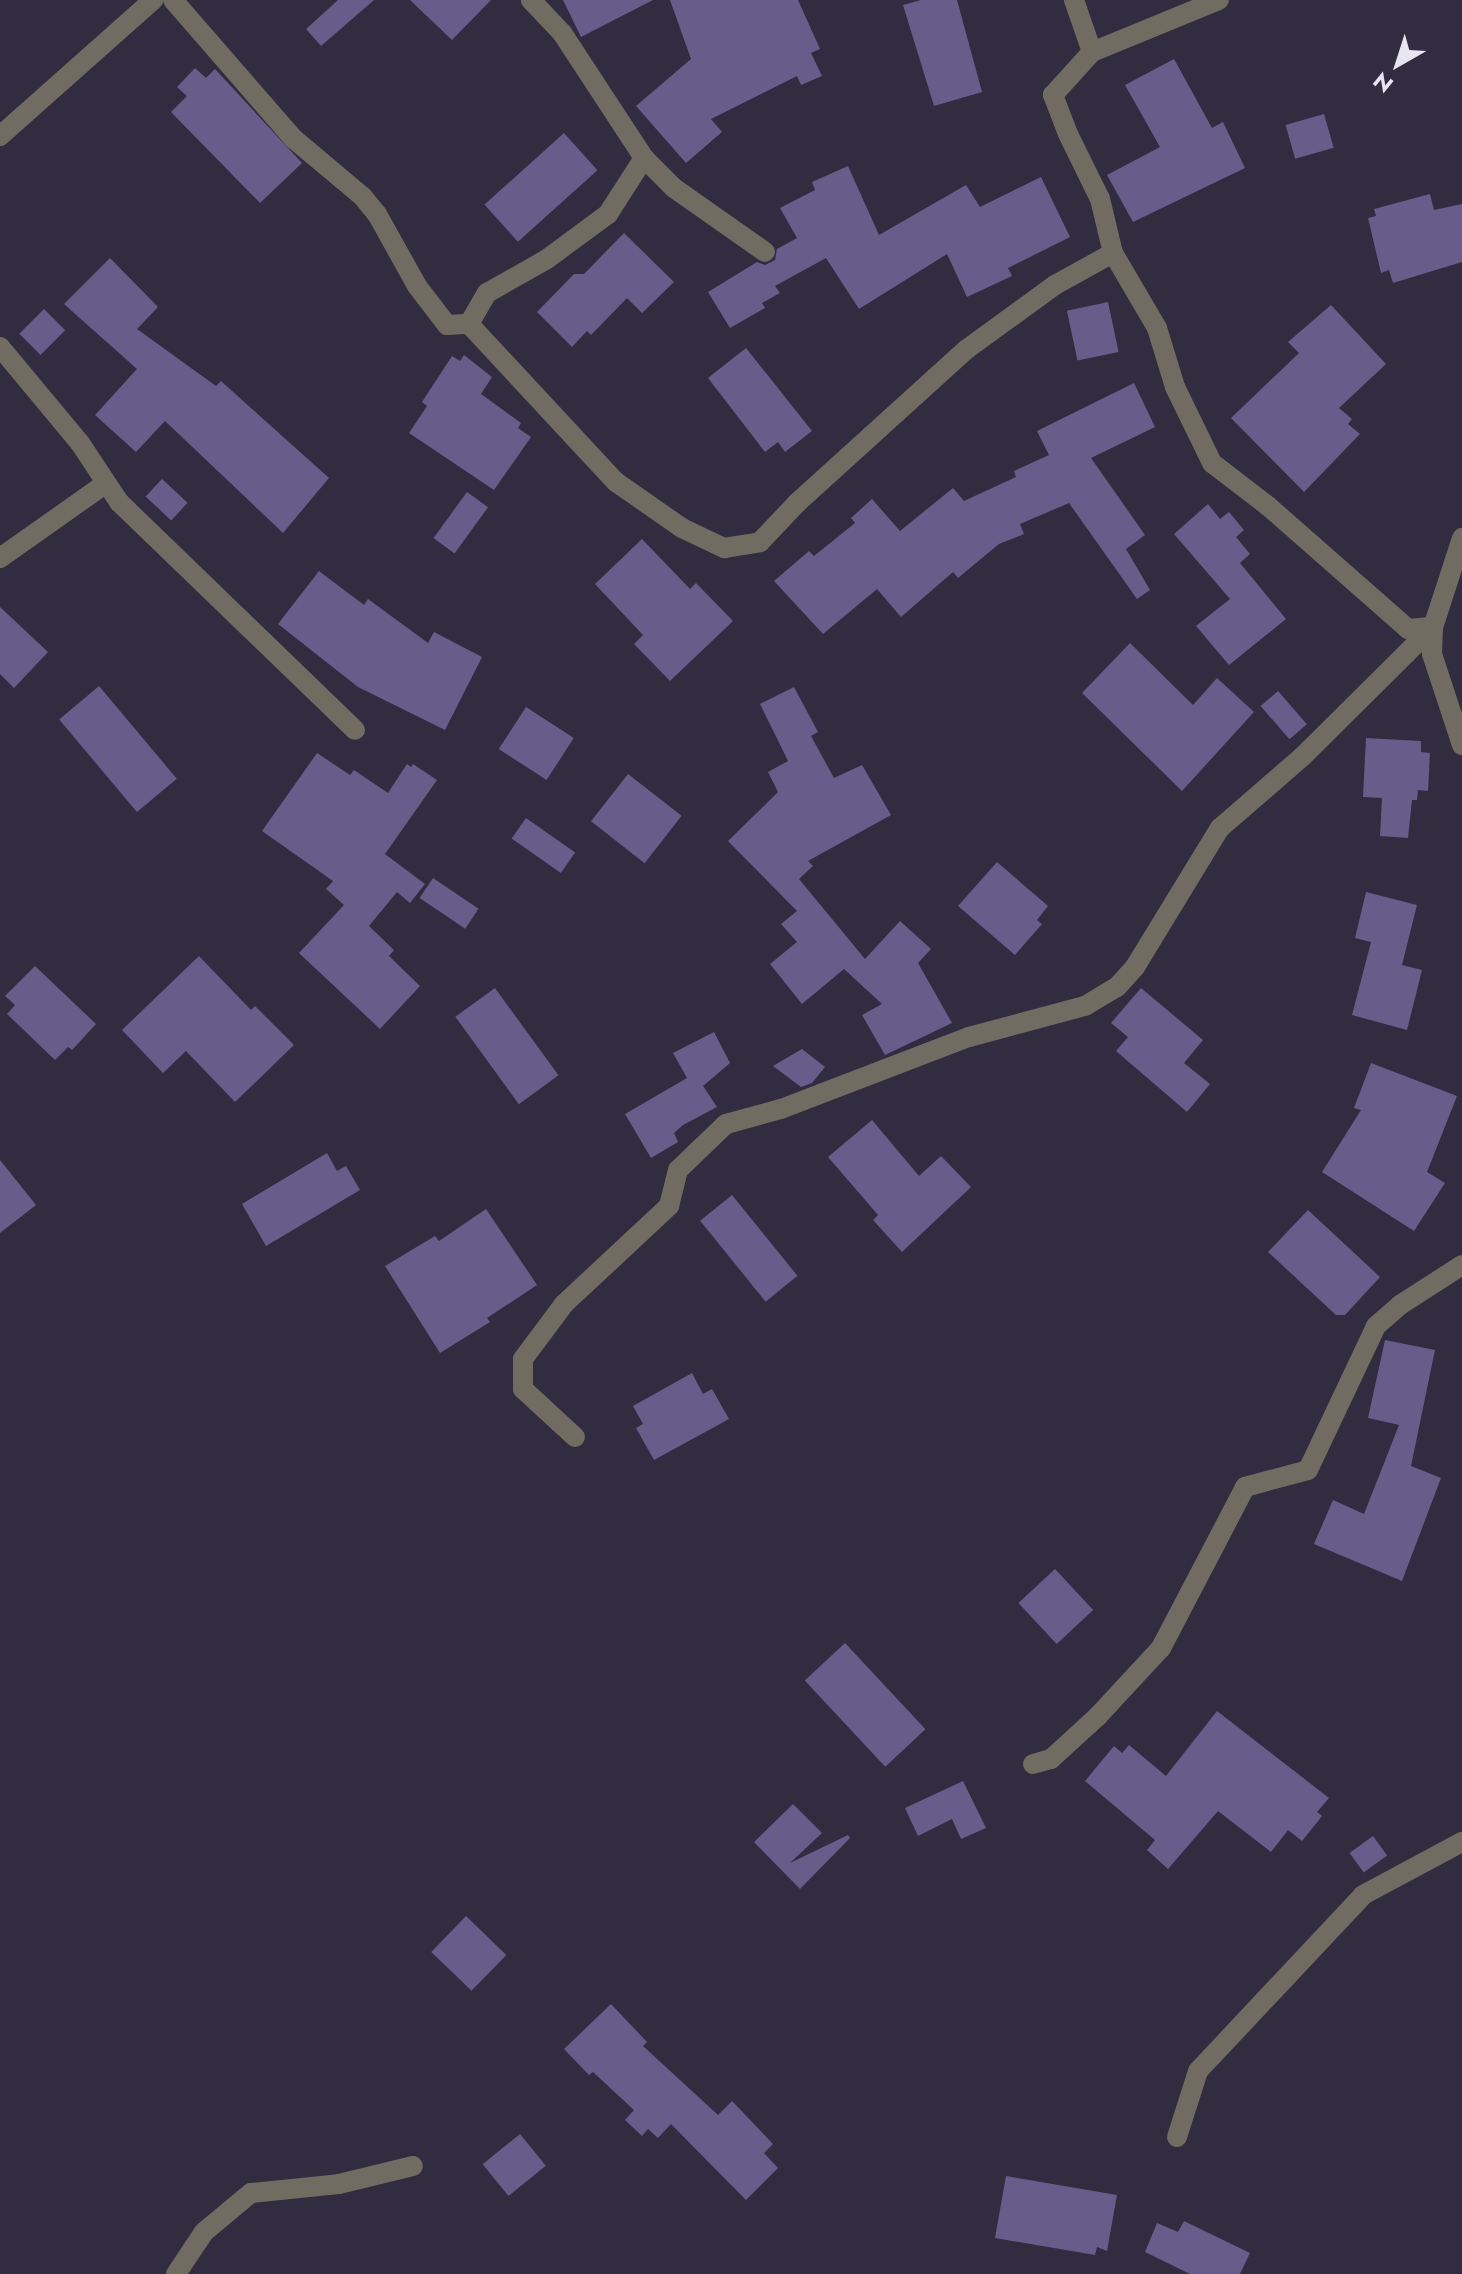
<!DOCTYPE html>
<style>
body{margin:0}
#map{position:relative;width:1462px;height:2274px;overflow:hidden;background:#312c40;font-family:Jost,sans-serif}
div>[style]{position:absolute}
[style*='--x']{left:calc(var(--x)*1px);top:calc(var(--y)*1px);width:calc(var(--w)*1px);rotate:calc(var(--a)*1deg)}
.building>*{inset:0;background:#685c8b;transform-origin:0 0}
.street>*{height:20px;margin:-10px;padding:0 10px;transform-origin:10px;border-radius:10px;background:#706c62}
span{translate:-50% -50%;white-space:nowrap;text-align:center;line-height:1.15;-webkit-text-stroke:6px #312c40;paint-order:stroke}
.north{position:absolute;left:1358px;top:24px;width:80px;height:80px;-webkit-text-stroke:6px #312c40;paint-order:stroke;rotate:219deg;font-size:22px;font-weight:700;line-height:32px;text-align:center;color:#e8e5f2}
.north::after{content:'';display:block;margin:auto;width:28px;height:36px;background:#e8e5f2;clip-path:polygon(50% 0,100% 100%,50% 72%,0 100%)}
</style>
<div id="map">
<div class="building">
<i style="clip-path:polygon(338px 0,374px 0,321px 46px,306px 29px)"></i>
<i style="clip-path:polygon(410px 0,491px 0,452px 40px)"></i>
<i style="clip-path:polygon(563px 0,653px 0,581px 37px)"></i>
<i style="clip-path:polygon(670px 0,798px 0,820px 49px,811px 53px,822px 76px,801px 85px,797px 76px,711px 119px,722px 132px,686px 163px,636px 106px,691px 59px)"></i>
<i style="clip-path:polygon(921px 0,957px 0,982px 92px,934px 106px,903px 5px)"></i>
<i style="clip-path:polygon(1174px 59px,1212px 128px,1223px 122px,1245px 168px,1133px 222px,1107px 175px,1160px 147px,1125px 85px)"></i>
<i style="clip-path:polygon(195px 68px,206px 78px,215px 69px,302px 163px,260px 203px,171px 112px,187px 96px,177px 87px)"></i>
<i style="left:1324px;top:114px;width:35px;height:40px;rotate:74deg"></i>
<i style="left:564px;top:133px;width:50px;height:107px;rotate:48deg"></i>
<i style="clip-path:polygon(848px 166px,879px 235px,966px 185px,980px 207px,1041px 177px,1070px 237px,1008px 268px,1012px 276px,967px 297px,947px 254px,859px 309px,826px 258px,775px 286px,780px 293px,762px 303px,765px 308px,730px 328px,708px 292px,757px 262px,765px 265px,775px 260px,777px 249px,797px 238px,780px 208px,815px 190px,812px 182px)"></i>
<i style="clip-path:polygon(1430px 194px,1434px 210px,1462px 204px,1462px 262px,1393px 283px,1389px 270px,1381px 273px,1368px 218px,1376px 216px,1374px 209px)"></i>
<i style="clip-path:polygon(624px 233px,674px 282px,642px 313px,627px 298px,591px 335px,587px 331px,572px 347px,537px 312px,574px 274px,584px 274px)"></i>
<i style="clip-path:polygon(110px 258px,158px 307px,137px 329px,216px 386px,221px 381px,329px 478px,283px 533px,165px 421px,136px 452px,95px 415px,137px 369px,64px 304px)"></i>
<i style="left:1108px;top:302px;width:51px;height:42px;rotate:78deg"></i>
<i style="clip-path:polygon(1331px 305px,1386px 364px,1339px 408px,1352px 419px,1348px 424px,1360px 434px,1304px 492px,1231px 418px,1299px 353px,1288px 342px)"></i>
<i style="left:44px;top:309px;width:30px;height:35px;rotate:45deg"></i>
<i style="clip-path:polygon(746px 348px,812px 431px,785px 452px,778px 442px,765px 452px,708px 378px)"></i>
<i style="clip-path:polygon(464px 355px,492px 377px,481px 394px,521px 423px,518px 428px,531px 437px,494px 490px,409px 433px,427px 406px,422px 402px,452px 356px,460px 361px)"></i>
<i style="clip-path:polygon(1134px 383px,1155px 427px,1091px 458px,1145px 535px,1126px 549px,1150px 590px,1137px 599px,1069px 503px,1020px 524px,1024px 534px,999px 544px,958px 578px,953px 572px,901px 617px,877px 589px,823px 634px,774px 581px,809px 551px,814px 556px,855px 523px,851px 518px,872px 499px,900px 531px,953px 488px,964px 501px,1016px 477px,1014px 471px,1049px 455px,1037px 431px)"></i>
<i style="left:162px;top:479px;width:35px;height:24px;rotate:43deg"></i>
<i style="left:467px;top:492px;width:26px;height:57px;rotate:36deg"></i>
<i style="clip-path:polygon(1208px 504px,1220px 519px,1229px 512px,1244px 530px,1236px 537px,1250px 554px,1240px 563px,1286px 619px,1229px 665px,1196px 626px,1230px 599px,1174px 534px)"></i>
<i style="clip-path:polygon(642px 539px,690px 589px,696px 583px,733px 621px,670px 681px,634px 644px,643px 635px,595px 584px)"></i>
<i style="clip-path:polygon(319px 571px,364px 605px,368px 599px,428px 643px,434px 632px,482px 657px,445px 730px,358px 687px,278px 624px)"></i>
<i style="clip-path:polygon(0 607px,48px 652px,14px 688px,0 674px)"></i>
<i style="clip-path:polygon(1130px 643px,1193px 705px,1217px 678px,1254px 712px,1182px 791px,1082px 693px)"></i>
<i style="left:99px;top:686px;width:121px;height:52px;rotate:50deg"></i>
<i style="clip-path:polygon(794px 687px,818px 732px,811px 736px,834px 778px,862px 765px,891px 815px,808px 861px,813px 866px,799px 879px,865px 959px,900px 921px,931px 949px,918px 963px,952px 1023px,885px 1055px,862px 1015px,882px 1004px,844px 969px,802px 1004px,770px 964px,797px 942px,781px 924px,797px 911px,728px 841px,778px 792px,768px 772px,788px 761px,760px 704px)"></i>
<i style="left:1278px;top:691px;width:44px;height:23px;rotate:49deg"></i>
<i style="left:526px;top:707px;width:57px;height:50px;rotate:33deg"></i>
<i style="clip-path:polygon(1366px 738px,1421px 741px,1421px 752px,1430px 753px,1428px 791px,1418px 790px,1417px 800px,1412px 800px,1408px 838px,1380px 836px,1382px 798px,1363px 797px)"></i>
<i style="clip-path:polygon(317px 753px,350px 775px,354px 770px,388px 793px,407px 764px,411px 767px,413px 764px,437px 780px,385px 854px,425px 884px,410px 903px,397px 892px,369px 926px,394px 950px,389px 956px,420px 986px,380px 1029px,299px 953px,344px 905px,326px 889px,333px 881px,262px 831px)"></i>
<i style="left:628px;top:774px;width:68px;height:60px;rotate:38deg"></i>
<i style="left:526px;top:818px;width:60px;height:25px;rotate:35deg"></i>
<i style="clip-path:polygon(997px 862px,1048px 906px,1037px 920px,1042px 924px,1015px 955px,958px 906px)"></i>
<i style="left:433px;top:878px;width:55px;height:24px;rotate:34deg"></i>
<i style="clip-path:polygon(1366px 892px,1417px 905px,1402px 965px,1422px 970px,1407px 1030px,1352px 1015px,1371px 942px,1355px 938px)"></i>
<i style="clip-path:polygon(199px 956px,251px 1010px,255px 1006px,294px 1045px,235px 1102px,186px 1051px,163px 1073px,122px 1030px)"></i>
<i style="clip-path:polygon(35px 966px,96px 1024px,72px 1050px,68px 1047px,55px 1060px,7px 1014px,15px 1005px,5px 996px)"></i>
<i style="left:495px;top:988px;width:108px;height:49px;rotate:54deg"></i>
<i style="clip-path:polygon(1141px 988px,1203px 1040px,1184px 1063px,1210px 1084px,1187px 1112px,1116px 1051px,1128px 1037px,1111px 1023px)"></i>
<i style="clip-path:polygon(714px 1032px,730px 1063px,703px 1086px,717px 1107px,683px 1125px,674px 1133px,678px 1142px,651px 1158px,625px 1114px,687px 1078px,673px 1053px)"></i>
<i style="clip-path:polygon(802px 1049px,825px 1067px,812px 1083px,801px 1087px,773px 1066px)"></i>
<i style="clip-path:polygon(1371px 1063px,1457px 1096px,1427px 1172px,1445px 1183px,1414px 1231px,1322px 1172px,1361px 1110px,1354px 1108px)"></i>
<i style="clip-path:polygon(872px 1120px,919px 1176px,941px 1156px,971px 1187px,902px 1252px,873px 1220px,878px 1215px,828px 1157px)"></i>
<i style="clip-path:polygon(327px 1153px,337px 1171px,346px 1166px,360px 1190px,266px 1246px,242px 1204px)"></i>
<i style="clip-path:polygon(0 1160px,36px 1205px,0 1233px)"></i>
<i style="left:732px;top:1195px;width:104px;height:41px;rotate:51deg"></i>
<i style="clip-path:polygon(486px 1209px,537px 1285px,487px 1318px,490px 1322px,440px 1353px,385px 1266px,435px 1236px,439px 1241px)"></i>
<i style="clip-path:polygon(1308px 1210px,1380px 1277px,1345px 1315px,1336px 1315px,1268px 1252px)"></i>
<i style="clip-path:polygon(1385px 1340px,1435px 1350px,1411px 1466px,1441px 1478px,1402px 1581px,1314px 1544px,1333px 1500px,1364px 1514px,1399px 1425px,1368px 1418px)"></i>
<i style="clip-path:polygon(692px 1373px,703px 1394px,712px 1389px,729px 1419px,654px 1460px,636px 1428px,643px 1424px,633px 1406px)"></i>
<i style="left:1055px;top:1569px;width:56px;height:50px;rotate:47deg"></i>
<i style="left:845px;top:1643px;width:118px;height:55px;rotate:47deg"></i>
<i style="clip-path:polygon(1217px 1711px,1329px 1798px,1317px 1812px,1322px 1816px,1302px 1841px,1288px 1830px,1271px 1852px,1218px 1811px,1168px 1869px,1147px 1850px,1155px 1840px,1085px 1781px,1114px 1746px,1122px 1753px,1129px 1745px,1166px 1776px)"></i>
<i style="clip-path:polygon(963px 1781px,986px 1828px,961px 1839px,952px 1819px,918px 1836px,905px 1808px)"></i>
<i style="clip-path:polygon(793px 1804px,822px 1833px,790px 1863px,848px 1835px,850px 1838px,800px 1889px,754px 1842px)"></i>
<i style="left:1373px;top:1836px;width:24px;height:29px;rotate:54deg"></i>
<i style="left:466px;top:1916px;width:56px;height:50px;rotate:44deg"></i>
<i style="clip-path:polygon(611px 2004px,647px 2042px,643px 2046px,718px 2115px,732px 2101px,773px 2144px,764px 2153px,778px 2168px,746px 2200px,671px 2124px,658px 2138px,648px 2129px,642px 2136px,625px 2120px,634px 2110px,593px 2072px,589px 2075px,564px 2049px)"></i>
<i style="left:520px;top:2134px;width:41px;height:48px;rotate:51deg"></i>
<i style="clip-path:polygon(1006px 2176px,1117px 2195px,1107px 2251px,1097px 2247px,1095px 2255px,995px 2238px)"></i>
<i style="clip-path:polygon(1184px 2221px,1250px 2253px,1240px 2274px,1190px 2274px,1145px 2252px,1157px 2223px,1178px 2232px)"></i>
</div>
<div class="street">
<i style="--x:173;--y:0;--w:184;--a:49"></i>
<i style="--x:294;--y:139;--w:90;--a:40"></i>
<i style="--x:363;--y:197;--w:22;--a:51"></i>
<i style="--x:377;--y:214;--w:82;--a:60.9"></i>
<i style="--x:417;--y:286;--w:49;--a:52.4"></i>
<i style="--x:447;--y:325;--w:22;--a:-3"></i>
<i style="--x:469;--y:324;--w:216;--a:47.1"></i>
<i style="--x:616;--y:482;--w:80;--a:34.9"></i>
<i style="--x:682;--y:528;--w:47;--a:25.5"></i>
<i style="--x:724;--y:548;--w:36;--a:-9"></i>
<i style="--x:760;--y:542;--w:54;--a:-46.5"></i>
<i style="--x:797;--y:503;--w:229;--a:-42.2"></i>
<i style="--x:967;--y:349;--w:109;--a:-36"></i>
<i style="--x:1055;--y:285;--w:66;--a:-28.9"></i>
<i style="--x:1113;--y:253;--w:56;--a:-103.5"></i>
<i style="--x:1100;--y:199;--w:72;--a:-116.2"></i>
<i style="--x:1068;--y:134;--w:42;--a:-111"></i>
<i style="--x:1053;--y:95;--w:58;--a:-47.8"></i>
<i style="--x:1092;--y:52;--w:137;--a:-22.3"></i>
<i style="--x:1074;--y:0;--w:55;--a:70.9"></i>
<i style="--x:0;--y:136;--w:205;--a:-41.6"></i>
<i style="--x:644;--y:158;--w:42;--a:45"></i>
<i style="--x:674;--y:188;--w:111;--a:35.1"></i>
<i style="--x:1113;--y:253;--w:87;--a:59.6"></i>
<i style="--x:1157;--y:328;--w:62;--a:73"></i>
<i style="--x:1175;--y:387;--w:85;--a:64"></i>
<i style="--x:1212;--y:463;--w:71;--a:37.5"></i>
<i style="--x:1268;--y:506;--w:186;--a:41.3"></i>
<i style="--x:1408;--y:629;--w:25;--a:-5"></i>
<i style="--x:469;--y:324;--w:36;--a:-60"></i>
<i style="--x:487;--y:293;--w:69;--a:-29.5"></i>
<i style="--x:547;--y:259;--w:76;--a:-36.4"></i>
<i style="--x:608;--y:214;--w:67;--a:-57.3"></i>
<i style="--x:644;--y:158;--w:148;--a:-123.2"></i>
<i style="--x:563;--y:34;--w:47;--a:-133.3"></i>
<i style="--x:0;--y:347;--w:125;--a:50.2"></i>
<i style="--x:80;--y:443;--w:71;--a:56.5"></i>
<i style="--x:119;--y:502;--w:328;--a:44"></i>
<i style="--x:1462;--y:538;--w:94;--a:108"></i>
<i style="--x:1433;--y:627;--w:27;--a:92"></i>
<i style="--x:1432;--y:654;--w:96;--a:71.8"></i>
<i style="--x:0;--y:558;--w:128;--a:-35.2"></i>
<i style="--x:575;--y:1437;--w:71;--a:-137.3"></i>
<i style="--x:523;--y:1389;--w:30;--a:-90"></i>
<i style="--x:523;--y:1359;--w:69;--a:-53.3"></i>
<i style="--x:564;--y:1304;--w:144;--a:-43"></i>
<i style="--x:669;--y:1206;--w:37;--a:-76"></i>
<i style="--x:678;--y:1170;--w:66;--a:-43.8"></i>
<i style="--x:726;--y:1124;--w:57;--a:-15.3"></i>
<i style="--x:781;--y:1109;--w:201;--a:-21"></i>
<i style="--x:969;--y:1037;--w:120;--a:-15"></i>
<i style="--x:1085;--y:1006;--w:37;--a:-31"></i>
<i style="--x:1117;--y:987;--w:27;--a:-48"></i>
<i style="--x:1135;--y:967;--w:163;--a:-58.6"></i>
<i style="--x:1220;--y:828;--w:108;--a:-40.9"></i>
<i style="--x:1302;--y:757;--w:185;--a:-44.8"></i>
<i style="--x:1033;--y:1764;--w:19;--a:-16"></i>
<i style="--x:1051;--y:1759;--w:64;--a:-42.5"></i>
<i style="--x:1098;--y:1716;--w:93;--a:-47.2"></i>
<i style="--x:1161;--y:1648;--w:182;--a:-62.4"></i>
<i style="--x:1245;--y:1487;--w:65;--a:-15.1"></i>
<i style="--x:1308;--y:1470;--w:159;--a:-64.7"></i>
<i style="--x:1376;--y:1326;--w:32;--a:-41"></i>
<i style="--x:1400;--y:1305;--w:74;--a:-32.8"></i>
<i style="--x:1177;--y:2137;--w:69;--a:-72.3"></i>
<i style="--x:1198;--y:2071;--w:241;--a:-46.8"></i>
<i style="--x:1363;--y:1895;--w:112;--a:-28.2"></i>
<i style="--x:176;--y:2274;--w:50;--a:-56.3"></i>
<i style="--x:204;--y:2232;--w:61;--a:-39.7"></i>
<i style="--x:251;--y:2193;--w:88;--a:-5.8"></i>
<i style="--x:339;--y:2184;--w:76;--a:-13.7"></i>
</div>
<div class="north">N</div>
</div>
